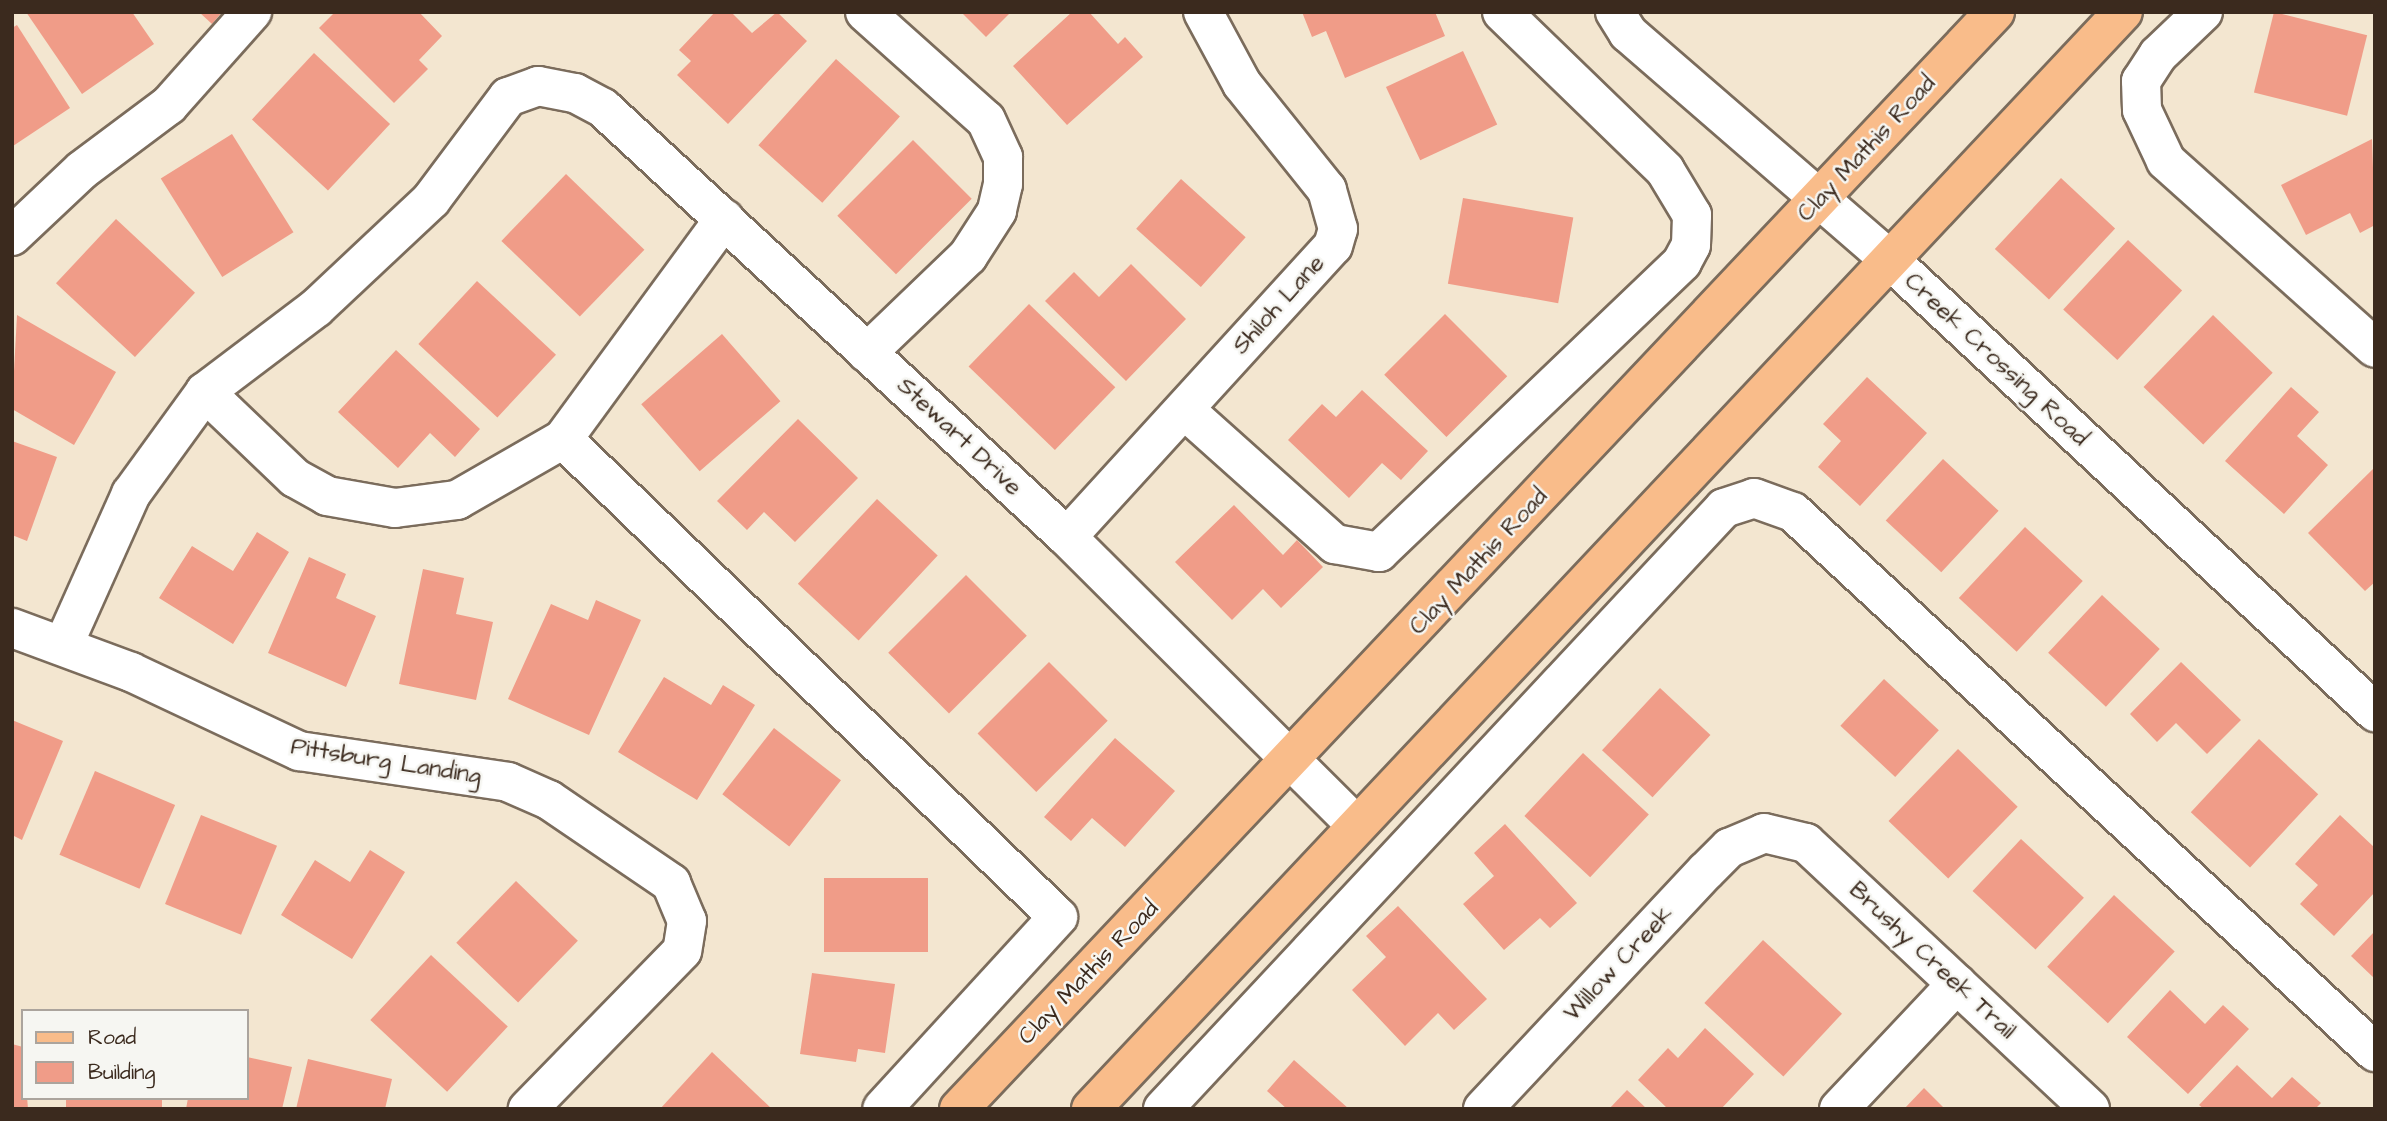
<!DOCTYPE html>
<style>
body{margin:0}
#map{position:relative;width:2387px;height:1121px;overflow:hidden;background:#f3e6d0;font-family:"Architects Daughter",sans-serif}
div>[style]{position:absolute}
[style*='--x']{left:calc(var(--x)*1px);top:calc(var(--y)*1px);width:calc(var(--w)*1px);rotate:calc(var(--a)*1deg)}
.building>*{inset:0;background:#f09c88;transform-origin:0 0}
.roads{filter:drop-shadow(2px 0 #7b6c5c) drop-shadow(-2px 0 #7b6c5c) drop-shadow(0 2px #7b6c5c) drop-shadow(0 -2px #7b6c5c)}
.minor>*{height:38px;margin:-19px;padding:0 19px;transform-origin:19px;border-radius:19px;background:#fff}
.major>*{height:38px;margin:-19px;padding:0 19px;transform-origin:19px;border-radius:19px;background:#f9bc8a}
span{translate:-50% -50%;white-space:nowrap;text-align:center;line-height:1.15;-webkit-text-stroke:5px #f6f6f2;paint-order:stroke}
.street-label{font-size:24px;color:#3b2a1e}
.frame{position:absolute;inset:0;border:14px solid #3b2a1e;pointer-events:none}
.legend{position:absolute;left:21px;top:1009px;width:228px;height:91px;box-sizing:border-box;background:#f6f6f2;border:2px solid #aba49d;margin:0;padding:9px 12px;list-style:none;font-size:21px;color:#3b2a1e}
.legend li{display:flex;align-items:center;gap:14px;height:35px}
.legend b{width:35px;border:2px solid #aba49d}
</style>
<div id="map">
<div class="building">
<i style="clip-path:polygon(26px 12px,132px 12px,154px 44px,82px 94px)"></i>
<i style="clip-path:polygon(199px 12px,222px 12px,212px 24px)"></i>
<i style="clip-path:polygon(335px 12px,419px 12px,442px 36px,419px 60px,428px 69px,394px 103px,319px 28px)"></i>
<i style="clip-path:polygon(715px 12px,731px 12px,752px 33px,777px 12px,807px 41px,728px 124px,677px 75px,691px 61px,679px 50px)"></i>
<i style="clip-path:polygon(961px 12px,1011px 12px,986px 37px)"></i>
<i style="clip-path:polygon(1072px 12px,1089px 12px,1118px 44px,1125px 37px,1143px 57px,1067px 125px,1013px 66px)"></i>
<i style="clip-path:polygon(1302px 12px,1435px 12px,1445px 36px,1345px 78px,1326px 31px,1312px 37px)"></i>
<i style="left:2274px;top:12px;width:96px;height:83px;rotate:14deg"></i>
<i style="clip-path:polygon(17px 25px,70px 108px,13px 146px,12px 28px)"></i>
<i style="left:1463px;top:51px;width:81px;height:85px;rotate:65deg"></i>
<i style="left:314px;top:53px;width:104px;height:91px;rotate:43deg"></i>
<i style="left:836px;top:59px;width:86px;height:116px;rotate:42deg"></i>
<i style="left:232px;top:134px;width:116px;height:84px;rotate:58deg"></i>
<i style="clip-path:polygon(2372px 139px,2375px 225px,2360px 233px,2350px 213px,2306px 235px,2281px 185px)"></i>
<i style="left:913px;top:140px;width:83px;height:107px;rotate:45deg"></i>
<i style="left:566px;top:174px;width:109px;height:93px;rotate:44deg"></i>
<i style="left:2061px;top:178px;width:74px;height:97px;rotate:43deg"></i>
<i style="left:1181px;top:179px;width:87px;height:67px;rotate:42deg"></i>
<i style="left:1463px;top:198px;width:112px;height:87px;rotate:10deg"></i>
<i style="left:116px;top:219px;width:108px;height:88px;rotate:43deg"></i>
<i style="left:2128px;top:240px;width:74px;height:95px;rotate:43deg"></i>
<i style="clip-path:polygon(1131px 264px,1186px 319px,1126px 381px,1045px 301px,1074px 272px,1099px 297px)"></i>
<i style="left:477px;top:281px;width:108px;height:86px;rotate:43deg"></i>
<i style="left:1029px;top:304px;width:120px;height:87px;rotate:44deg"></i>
<i style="left:1445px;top:314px;width:88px;height:86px;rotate:45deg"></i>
<i style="clip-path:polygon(17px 315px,116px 372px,74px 445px,12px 409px)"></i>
<i style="left:2213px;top:315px;width:83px;height:100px;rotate:44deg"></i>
<i style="left:722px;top:334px;width:89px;height:107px;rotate:49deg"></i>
<i style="clip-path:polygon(396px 350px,480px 429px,455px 457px,430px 433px,398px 468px,338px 412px)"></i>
<i style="clip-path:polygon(1867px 377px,1927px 433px,1860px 506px,1818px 467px,1841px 441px,1823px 424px)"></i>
<i style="clip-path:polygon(2291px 387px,2319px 412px,2297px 436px,2328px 465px,2284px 514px,2225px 461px)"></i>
<i style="clip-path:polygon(1362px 390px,1428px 451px,1401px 480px,1382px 463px,1349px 498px,1288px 440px,1322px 404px,1336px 417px)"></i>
<i style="clip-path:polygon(798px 419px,858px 478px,795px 542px,764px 512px,747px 530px,717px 501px)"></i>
<i style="clip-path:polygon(12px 441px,57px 457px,27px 541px,12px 535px)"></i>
<i style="left:1943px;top:459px;width:76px;height:84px;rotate:43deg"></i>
<i style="clip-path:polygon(2375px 467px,2375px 582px,2365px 591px,2308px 533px)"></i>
<i style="left:877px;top:499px;width:83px;height:116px;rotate:43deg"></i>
<i style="clip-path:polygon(1234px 505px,1283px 555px,1297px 540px,1323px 567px,1281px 608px,1263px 589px,1232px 620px,1175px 562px)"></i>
<i style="left:2025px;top:527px;width:79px;height:97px;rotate:43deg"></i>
<i style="clip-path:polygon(257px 532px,289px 552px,233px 644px,159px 598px,192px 546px,233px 571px)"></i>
<i style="clip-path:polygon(309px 557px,346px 574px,336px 598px,376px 616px,346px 687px,268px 653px)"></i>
<i style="clip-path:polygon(423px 569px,464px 578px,456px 614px,493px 622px,476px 700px,399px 684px)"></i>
<i style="left:966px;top:575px;width:86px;height:110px;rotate:45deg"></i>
<i style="left:2102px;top:595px;width:79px;height:79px;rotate:43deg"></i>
<i style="clip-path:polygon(596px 600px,641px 620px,589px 735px,508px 699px,551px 604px,588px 620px)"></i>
<i style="left:1049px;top:662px;width:83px;height:101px;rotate:45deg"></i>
<i style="clip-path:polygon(2181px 662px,2241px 720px,2207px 754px,2176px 723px,2157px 742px,2130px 714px)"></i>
<i style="clip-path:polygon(664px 677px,711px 705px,723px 685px,755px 705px,697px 800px,618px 752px)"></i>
<i style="left:1884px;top:679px;width:75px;height:64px;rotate:43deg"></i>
<i style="left:1660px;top:688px;width:69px;height:85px;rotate:43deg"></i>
<i style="clip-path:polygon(12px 720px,63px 741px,22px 840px,12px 835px)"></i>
<i style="left:774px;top:728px;width:85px;height:84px;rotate:38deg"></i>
<i style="clip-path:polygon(1115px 738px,1175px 791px,1125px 847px,1092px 818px,1071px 841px,1044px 817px)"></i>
<i style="left:2259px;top:739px;width:81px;height:100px;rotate:43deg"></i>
<i style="left:1958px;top:749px;width:83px;height:100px;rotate:44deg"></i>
<i style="left:1583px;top:753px;width:90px;height:86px;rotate:43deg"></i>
<i style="left:95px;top:771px;width:87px;height:91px;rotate:23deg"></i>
<i style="left:201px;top:815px;width:82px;height:96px;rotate:22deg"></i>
<i style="clip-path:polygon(2340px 815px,2375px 848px,2375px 892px,2334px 936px,2300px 904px,2318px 885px,2295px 864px)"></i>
<i style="clip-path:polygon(1505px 824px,1577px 903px,1550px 928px,1540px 918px,1504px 950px,1463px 904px,1494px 876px,1474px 853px)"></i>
<i style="left:2021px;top:839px;width:86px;height:71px;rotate:43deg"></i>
<i style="clip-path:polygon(370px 850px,405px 872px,352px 959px,281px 915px,315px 860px,350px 882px)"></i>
<i style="left:824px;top:878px;width:104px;height:74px"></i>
<i style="left:516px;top:881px;width:86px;height:86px;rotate:44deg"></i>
<i style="left:2114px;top:895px;width:83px;height:98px;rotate:43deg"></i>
<i style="clip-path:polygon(1398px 906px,1487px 999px,1454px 1030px,1438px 1013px,1405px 1046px,1352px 990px,1386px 957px,1366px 936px)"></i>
<i style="clip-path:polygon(2375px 931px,2375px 979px,2351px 956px)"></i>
<i style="left:1763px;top:940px;width:108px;height:86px;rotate:43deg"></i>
<i style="left:431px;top:955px;width:105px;height:89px;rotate:43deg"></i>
<i style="clip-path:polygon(812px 973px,895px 984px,885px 1053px,858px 1049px,856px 1062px,800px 1054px)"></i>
<i style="clip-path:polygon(2170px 990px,2205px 1024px,2223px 1005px,2249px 1029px,2188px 1094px,2127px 1037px)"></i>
<i style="clip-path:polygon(1705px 1028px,1754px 1074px,1721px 1109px,1668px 1109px,1638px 1080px,1668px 1048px,1678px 1058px)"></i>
<i style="clip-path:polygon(12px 1044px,23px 1047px,28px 1109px,12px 1109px)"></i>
<i style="clip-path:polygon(712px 1052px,772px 1109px,660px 1109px)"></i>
<i style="clip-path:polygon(247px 1057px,292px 1067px,282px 1109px,186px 1109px,188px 1098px,247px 1098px)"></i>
<i style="clip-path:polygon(308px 1059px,392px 1079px,385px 1109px,296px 1109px)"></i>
<i style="clip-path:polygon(1294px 1060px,1349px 1109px,1287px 1109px,1267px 1091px)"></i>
<i style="clip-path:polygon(2237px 1065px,2272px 1098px,2292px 1077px,2321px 1103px,2315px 1109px,2204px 1109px,2199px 1105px)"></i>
<i style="clip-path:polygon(1924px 1088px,1945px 1109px,1904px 1109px)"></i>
<i style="clip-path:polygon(1627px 1090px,1647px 1109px,1609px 1109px)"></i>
<i style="left:66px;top:1098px;width:96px;height:11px"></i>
</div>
<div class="roads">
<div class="minor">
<i style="--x:865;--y:12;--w:162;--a:41.8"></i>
<i style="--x:986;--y:120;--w:41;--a:65.3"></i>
<i style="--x:1003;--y:157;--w:27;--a:90"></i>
<i style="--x:1003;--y:184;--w:28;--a:103"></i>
<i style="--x:997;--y:211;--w:54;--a:122.8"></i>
<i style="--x:968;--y:256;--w:140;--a:136.2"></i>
<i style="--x:1615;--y:12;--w:25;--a:58"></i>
<i style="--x:1628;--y:33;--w:348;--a:40.9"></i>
<i style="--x:1891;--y:261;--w:662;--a:42.98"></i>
<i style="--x:2203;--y:12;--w:62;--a:136.3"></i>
<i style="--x:2158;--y:55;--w:31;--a:123"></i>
<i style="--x:2141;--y:81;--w:29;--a:88"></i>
<i style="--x:2142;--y:110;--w:56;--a:64.8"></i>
<i style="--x:2166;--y:161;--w:280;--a:41.8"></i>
<i style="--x:12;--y:236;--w:96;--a:-43.3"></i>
<i style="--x:82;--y:170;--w:109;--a:-36.8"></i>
<i style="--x:169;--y:105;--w:125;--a:-48.3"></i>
<i style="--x:205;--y:392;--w:124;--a:43.7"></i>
<i style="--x:295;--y:478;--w:37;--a:29"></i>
<i style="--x:327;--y:496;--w:69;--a:10"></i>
<i style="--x:395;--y:508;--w:63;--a:-7.4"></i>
<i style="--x:457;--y:500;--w:122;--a:-29.9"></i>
<i style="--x:563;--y:439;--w:273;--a:-53.8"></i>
<i style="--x:1186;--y:411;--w:200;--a:41.8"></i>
<i style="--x:1335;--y:544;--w:45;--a:10.3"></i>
<i style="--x:1379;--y:552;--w:419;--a:-43.7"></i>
<i style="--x:1682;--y:262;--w:19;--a:-62"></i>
<i style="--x:1691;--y:245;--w:30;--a:-88"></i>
<i style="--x:1692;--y:215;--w:52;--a:-121"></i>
<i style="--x:1665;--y:170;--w:227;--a:-135.9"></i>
<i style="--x:563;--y:439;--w:688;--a:44"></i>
<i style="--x:1058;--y:917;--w:260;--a:132.5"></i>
<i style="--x:1067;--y:537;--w:394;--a:-47.6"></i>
<i style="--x:1333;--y:246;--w:18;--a:-74"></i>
<i style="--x:1338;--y:229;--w:41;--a:-105.8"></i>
<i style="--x:1327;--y:190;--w:136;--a:-128.7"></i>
<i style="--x:1242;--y:84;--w:82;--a:-118.4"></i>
<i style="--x:12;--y:628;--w:127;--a:20.3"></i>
<i style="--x:131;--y:672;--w:186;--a:25.2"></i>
<i style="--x:299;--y:751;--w:211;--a:8.4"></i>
<i style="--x:508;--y:782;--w:45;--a:23.7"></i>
<i style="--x:549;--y:800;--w:148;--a:34.2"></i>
<i style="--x:671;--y:883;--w:41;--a:67.2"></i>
<i style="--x:687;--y:921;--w:30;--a:99"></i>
<i style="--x:682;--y:951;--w:221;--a:134.3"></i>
<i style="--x:63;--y:646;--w:167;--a:-65.9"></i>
<i style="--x:131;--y:494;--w:126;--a:-54"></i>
<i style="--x:205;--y:392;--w:139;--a:-37.1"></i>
<i style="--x:316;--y:308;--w:158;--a:-43.2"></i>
<i style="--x:431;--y:200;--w:129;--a:-53.2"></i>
<i style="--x:508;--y:97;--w:32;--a:-20"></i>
<i style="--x:538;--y:86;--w:38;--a:11"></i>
<i style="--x:575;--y:93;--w:32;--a:28"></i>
<i style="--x:603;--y:108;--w:632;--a:42.76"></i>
<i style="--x:1067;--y:537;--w:408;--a:44.9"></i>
<i style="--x:1163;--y:1109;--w:822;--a:-46.97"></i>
<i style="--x:1724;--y:508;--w:32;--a:-18"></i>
<i style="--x:1754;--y:498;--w:41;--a:19.7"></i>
<i style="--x:1793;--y:512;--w:794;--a:42.86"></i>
<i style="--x:1483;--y:1109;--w:326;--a:-46.9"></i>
<i style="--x:1706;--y:871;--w:33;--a:-45"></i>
<i style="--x:1729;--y:848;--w:38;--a:-23"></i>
<i style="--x:1764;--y:833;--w:43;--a:13.4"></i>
<i style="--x:1806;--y:843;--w:389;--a:43.1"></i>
<i style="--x:1839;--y:1109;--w:172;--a:-46.7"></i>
</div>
<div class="major">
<i style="--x:959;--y:1109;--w:1509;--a:-46.64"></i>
<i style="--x:1091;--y:1109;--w:1506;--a:-46.75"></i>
</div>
</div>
<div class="street-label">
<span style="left:1867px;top:149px;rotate:-47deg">Clay Mathis Road</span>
<span style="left:1279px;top:305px;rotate:-48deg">Shiloh Lane</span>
<span style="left:1996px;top:360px;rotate:43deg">Creek Crossing Road</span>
<span style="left:959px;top:437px;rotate:43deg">Stewart Drive</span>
<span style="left:1479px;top:562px;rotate:-47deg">Clay Mathis Road</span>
<span style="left:386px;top:762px;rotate:9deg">Pittsburg Landing</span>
<span style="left:1932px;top:961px;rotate:43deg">Brushy Creek Trail</span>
<span style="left:1619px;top:964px;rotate:-47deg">Willow Creek</span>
<span style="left:1089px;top:973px;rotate:-46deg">Clay Mathis Road</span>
</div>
<div class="frame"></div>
<ul class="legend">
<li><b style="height:9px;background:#f9bc8a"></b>Road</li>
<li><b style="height:19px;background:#f09c88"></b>Building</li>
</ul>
</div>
